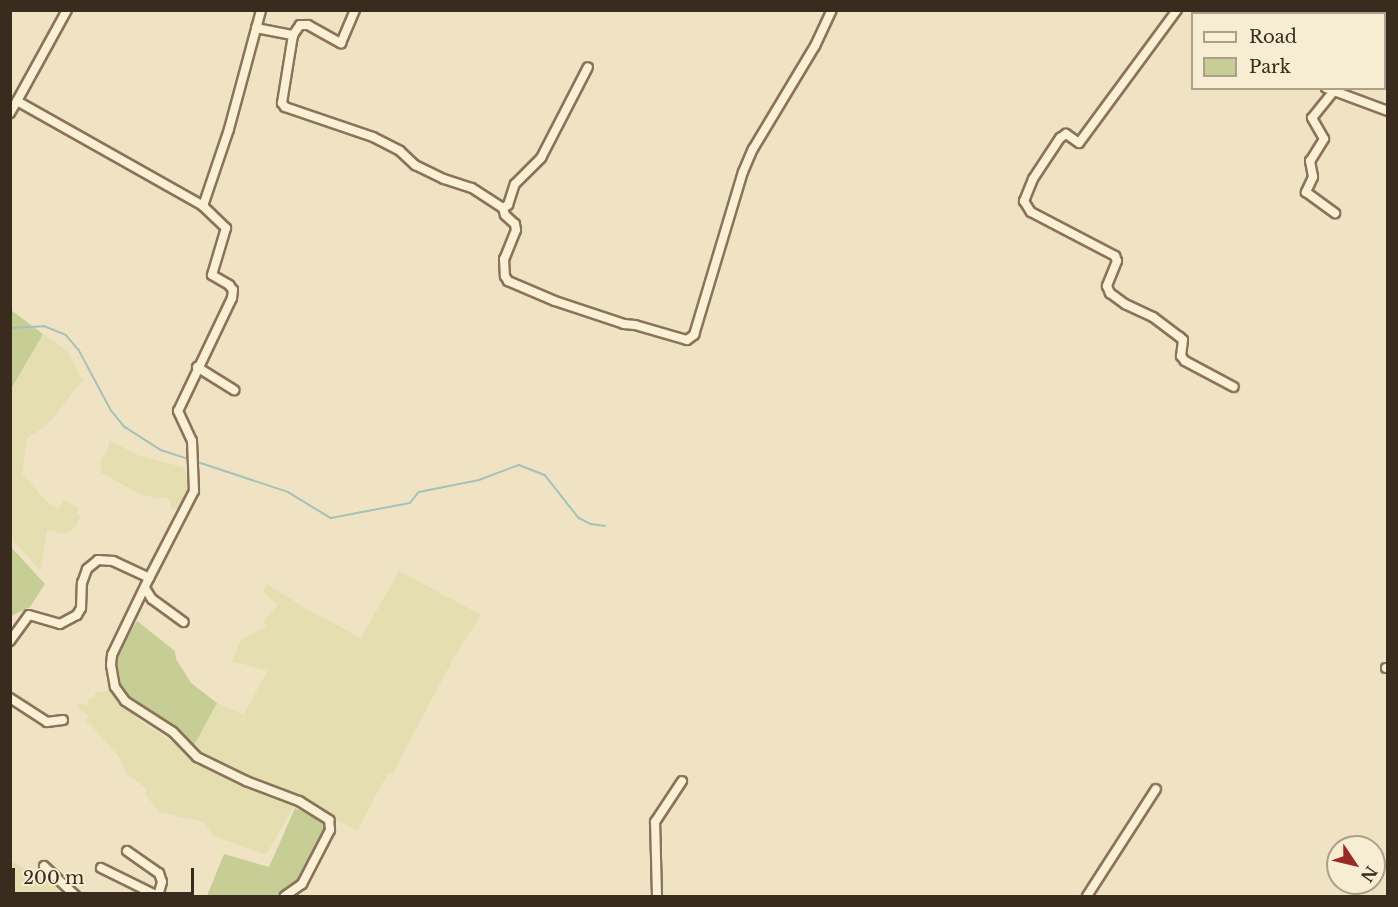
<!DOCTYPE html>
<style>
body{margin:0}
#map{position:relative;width:1398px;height:907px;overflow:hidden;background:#efe3c3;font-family:"Libre Baskerville",serif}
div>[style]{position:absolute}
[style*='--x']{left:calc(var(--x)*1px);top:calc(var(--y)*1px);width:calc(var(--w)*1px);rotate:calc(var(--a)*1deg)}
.farmland>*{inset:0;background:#e5deb0}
.green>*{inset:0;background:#c6ce96}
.stream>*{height:1.5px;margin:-0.75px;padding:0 0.75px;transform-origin:0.75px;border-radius:0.75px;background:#a5c2ba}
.roads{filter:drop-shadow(2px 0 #8a7459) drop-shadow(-2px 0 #8a7459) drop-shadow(0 2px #8a7459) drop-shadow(0 -2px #8a7459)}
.minor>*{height:8px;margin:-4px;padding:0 4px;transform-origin:4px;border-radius:4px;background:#faf0d6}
span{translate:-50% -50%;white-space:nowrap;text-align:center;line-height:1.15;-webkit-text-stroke:5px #f6edd3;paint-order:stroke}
.frame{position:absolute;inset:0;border:12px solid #392c1e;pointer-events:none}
.legend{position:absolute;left:1191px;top:12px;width:195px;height:78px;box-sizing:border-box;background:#f6edd3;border:2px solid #aaa08b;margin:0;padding:8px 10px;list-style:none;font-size:18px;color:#392c1e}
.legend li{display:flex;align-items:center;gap:12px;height:30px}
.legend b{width:30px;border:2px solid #aaa08b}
.north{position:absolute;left:1326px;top:835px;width:60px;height:60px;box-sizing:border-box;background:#f6edd3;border:2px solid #aaa08b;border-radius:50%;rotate:125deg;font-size:16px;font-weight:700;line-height:24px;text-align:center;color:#392c1e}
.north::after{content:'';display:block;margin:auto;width:21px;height:27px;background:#9a2a27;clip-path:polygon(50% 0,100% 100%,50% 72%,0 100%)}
.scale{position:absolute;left:12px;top:868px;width:182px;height:27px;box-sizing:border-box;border:3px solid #392c1e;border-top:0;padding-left:8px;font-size:18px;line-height:21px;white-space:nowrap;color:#392c1e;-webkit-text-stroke:4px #f6edd3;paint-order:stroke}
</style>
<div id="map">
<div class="farmland">
<i style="clip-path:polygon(43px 334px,67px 351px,83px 380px,47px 425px,27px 438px,22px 473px,46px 501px,58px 509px,64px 500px,79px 508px,77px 514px,81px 516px,75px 527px,66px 534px,47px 530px,41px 571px,11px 538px,11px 389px)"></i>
<i style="clip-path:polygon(109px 440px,137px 455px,185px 468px,189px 491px,180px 508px,171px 509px,170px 500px,165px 497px,159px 499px,140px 494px,100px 472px,102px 466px,100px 461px,109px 446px)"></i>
<i style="clip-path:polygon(399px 571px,481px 615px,453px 659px,393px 773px,388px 773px,357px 831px,298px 799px,266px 855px,214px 836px,203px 822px,159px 812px,145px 794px,147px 789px,125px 772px,119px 757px,90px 724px,86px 723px,89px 716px,78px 708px,77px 705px,80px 704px,88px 705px,88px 700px,95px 697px,95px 693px,111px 690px,137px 719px,190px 753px,217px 703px,244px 715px,267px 671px,232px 661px,241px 640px,267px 626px,263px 622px,278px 605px,263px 592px,267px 584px,305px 608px,361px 638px)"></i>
<i style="clip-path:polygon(11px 861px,54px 884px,57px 890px,67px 896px,11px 896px)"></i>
</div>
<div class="green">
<i style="clip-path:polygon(11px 310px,43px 334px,11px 389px)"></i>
<i style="clip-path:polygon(10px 546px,45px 584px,30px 607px,11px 616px)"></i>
<i style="clip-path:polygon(137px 621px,175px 651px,176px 659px,191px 683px,217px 703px,193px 747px,133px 708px,118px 687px,114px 660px)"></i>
<i style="clip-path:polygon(295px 808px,320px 819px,326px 830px,298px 889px,283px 896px,207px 896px,224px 854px,269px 867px)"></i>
</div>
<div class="stream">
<i style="--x:10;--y:328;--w:34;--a:-3"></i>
<i style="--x:44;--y:326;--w:24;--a:22"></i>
<i style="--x:66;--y:335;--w:20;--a:49"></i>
<i style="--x:79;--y:350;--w:68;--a:61.9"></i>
<i style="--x:111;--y:410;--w:22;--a:51"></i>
<i style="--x:125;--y:427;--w:43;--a:32.6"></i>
<i style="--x:161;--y:450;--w:29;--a:18"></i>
<i style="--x:198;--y:462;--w:95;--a:18.4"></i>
<i style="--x:288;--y:492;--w:50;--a:31.2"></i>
<i style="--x:331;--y:518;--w:80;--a:-10.8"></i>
<i style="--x:410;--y:503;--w:14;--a:-51"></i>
<i style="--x:419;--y:492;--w:61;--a:-11.3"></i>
<i style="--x:479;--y:480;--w:43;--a:-20.6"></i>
<i style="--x:519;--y:465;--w:28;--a:21"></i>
<i style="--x:545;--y:475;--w:55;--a:51.7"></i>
<i style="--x:579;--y:518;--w:13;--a:27"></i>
<i style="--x:591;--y:524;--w:14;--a:8"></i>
</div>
<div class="roads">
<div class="minor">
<i style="--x:1177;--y:10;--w:165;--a:126.4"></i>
<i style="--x:1079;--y:143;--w:16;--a:-145"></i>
<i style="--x:1066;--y:134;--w:7;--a:146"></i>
<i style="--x:1060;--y:138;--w:49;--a:123.4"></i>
<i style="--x:1033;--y:179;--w:24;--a:112"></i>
<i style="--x:1024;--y:201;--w:13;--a:58"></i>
<i style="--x:1031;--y:212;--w:95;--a:27.6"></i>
<i style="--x:1115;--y:256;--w:5;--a:68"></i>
<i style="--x:1117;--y:261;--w:27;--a:112"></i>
<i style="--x:1107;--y:286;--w:8;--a:67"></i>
<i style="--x:1110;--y:293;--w:19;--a:36"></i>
<i style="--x:1125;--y:304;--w:31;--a:25"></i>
<i style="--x:1153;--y:317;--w:34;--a:37"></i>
<i style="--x:1180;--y:337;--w:4;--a:45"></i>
<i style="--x:1183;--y:340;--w:16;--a:97"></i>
<i style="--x:1181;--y:356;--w:6;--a:51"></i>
<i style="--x:1185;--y:361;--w:55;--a:28"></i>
<i style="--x:1224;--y:10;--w:6;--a:45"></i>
<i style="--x:256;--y:28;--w:38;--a:11"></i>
<i style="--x:293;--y:35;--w:69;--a:99.2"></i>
<i style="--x:282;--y:103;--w:5;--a:53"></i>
<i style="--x:285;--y:107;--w:93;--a:18.8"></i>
<i style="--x:373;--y:137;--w:30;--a:27"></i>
<i style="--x:400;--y:151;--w:21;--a:43"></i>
<i style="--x:415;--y:165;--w:32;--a:26"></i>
<i style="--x:444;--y:179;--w:29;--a:18"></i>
<i style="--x:472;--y:188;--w:37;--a:33"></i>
<i style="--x:293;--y:35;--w:12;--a:-55"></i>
<i style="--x:300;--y:25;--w:8;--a:0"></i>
<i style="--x:308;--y:25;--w:38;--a:29"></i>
<i style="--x:341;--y:43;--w:36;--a:-67"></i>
<i style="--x:1326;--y:88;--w:66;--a:20.4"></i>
<i style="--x:1333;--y:92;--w:33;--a:129"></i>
<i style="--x:1312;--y:118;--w:24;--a:60"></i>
<i style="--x:1324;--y:139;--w:26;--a:122"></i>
<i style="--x:1310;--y:161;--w:16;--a:79"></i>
<i style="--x:1313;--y:177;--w:17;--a:115"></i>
<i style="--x:1306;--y:192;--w:36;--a:36"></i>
<i style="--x:17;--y:101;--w:104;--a:-61.2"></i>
<i style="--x:10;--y:113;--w:14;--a:-60"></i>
<i style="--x:17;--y:101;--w:214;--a:29.4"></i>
<i style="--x:203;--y:206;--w:32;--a:44"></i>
<i style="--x:226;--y:228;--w:49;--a:106.6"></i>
<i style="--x:212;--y:275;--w:20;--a:30"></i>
<i style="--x:229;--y:285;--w:6;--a:51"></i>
<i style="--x:233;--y:290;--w:8;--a:97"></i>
<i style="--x:232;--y:298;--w:125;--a:115.5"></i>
<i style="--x:178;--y:411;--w:33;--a:65"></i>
<i style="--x:192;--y:441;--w:50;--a:87.7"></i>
<i style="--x:194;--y:491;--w:98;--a:117.3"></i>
<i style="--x:149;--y:578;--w:85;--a:115.7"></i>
<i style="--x:112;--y:655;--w:10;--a:96"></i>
<i style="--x:111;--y:665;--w:22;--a:80"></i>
<i style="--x:115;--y:687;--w:17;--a:54"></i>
<i style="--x:125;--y:701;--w:57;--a:32.9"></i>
<i style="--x:173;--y:732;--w:35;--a:46"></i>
<i style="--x:197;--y:757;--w:55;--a:26.1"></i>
<i style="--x:246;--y:781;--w:57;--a:20.7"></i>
<i style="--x:299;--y:801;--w:36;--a:32"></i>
<i style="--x:329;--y:820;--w:10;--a:84"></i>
<i style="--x:330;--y:830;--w:61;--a:117.4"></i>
<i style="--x:302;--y:884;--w:21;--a:145"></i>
<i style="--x:203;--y:206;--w:81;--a:-71.3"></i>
<i style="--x:229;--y:129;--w:123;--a:-74.9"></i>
<i style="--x:503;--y:208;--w:7;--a:74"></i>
<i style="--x:505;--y:215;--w:13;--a:42"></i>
<i style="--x:515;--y:224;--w:6;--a:81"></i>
<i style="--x:516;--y:230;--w:31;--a:112"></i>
<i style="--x:504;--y:259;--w:17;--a:87"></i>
<i style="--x:505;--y:276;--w:6;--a:59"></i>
<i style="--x:508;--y:281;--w:51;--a:23.1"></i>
<i style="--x:555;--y:301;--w:73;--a:18.4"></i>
<i style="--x:624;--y:324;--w:11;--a:5"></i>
<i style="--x:635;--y:325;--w:54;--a:16.1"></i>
<i style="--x:687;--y:340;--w:9;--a:-36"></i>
<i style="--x:694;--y:335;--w:170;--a:-73.3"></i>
<i style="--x:743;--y:172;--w:25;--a:-67"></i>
<i style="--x:753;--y:149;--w:120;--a:-59"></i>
<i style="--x:815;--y:46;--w:40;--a:-65"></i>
<i style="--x:503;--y:208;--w:6;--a:-31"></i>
<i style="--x:508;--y:205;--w:22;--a:-72"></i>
<i style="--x:515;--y:184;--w:37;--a:-45"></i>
<i style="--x:541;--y:158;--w:102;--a:-62.7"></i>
<i style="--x:197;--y:367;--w:44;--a:31.9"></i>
<i style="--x:145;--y:588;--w:13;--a:58"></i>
<i style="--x:152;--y:599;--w:39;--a:36"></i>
<i style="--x:10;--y:641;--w:32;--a:-54"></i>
<i style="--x:29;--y:615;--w:32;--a:16"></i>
<i style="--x:60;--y:624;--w:19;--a:-28"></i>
<i style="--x:77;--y:615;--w:8;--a:-60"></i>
<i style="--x:81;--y:608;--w:25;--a:-88"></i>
<i style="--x:82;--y:583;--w:15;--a:-70"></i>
<i style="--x:87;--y:569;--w:14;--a:-39"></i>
<i style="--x:98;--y:560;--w:15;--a:4"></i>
<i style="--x:113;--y:561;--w:40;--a:25"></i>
<i style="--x:1386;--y:668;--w:2;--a:0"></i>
<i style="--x:10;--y:698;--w:44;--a:33"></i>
<i style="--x:47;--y:722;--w:16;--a:-7"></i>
<i style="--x:127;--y:851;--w:39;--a:35"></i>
<i style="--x:159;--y:873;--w:9;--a:72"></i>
<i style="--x:162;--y:882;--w:15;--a:106"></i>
<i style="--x:44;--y:866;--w:44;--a:43.2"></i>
<i style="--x:101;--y:868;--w:64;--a:26.2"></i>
<i style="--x:657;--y:896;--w:74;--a:-91.5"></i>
<i style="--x:655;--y:822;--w:49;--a:-56.6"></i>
<i style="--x:1087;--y:896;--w:127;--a:-57.2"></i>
</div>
</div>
<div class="frame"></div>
<ul class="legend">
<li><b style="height:8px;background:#faf0d6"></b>Road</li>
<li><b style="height:16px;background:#c6ce96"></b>Park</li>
</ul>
<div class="north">N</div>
<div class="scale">200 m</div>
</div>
